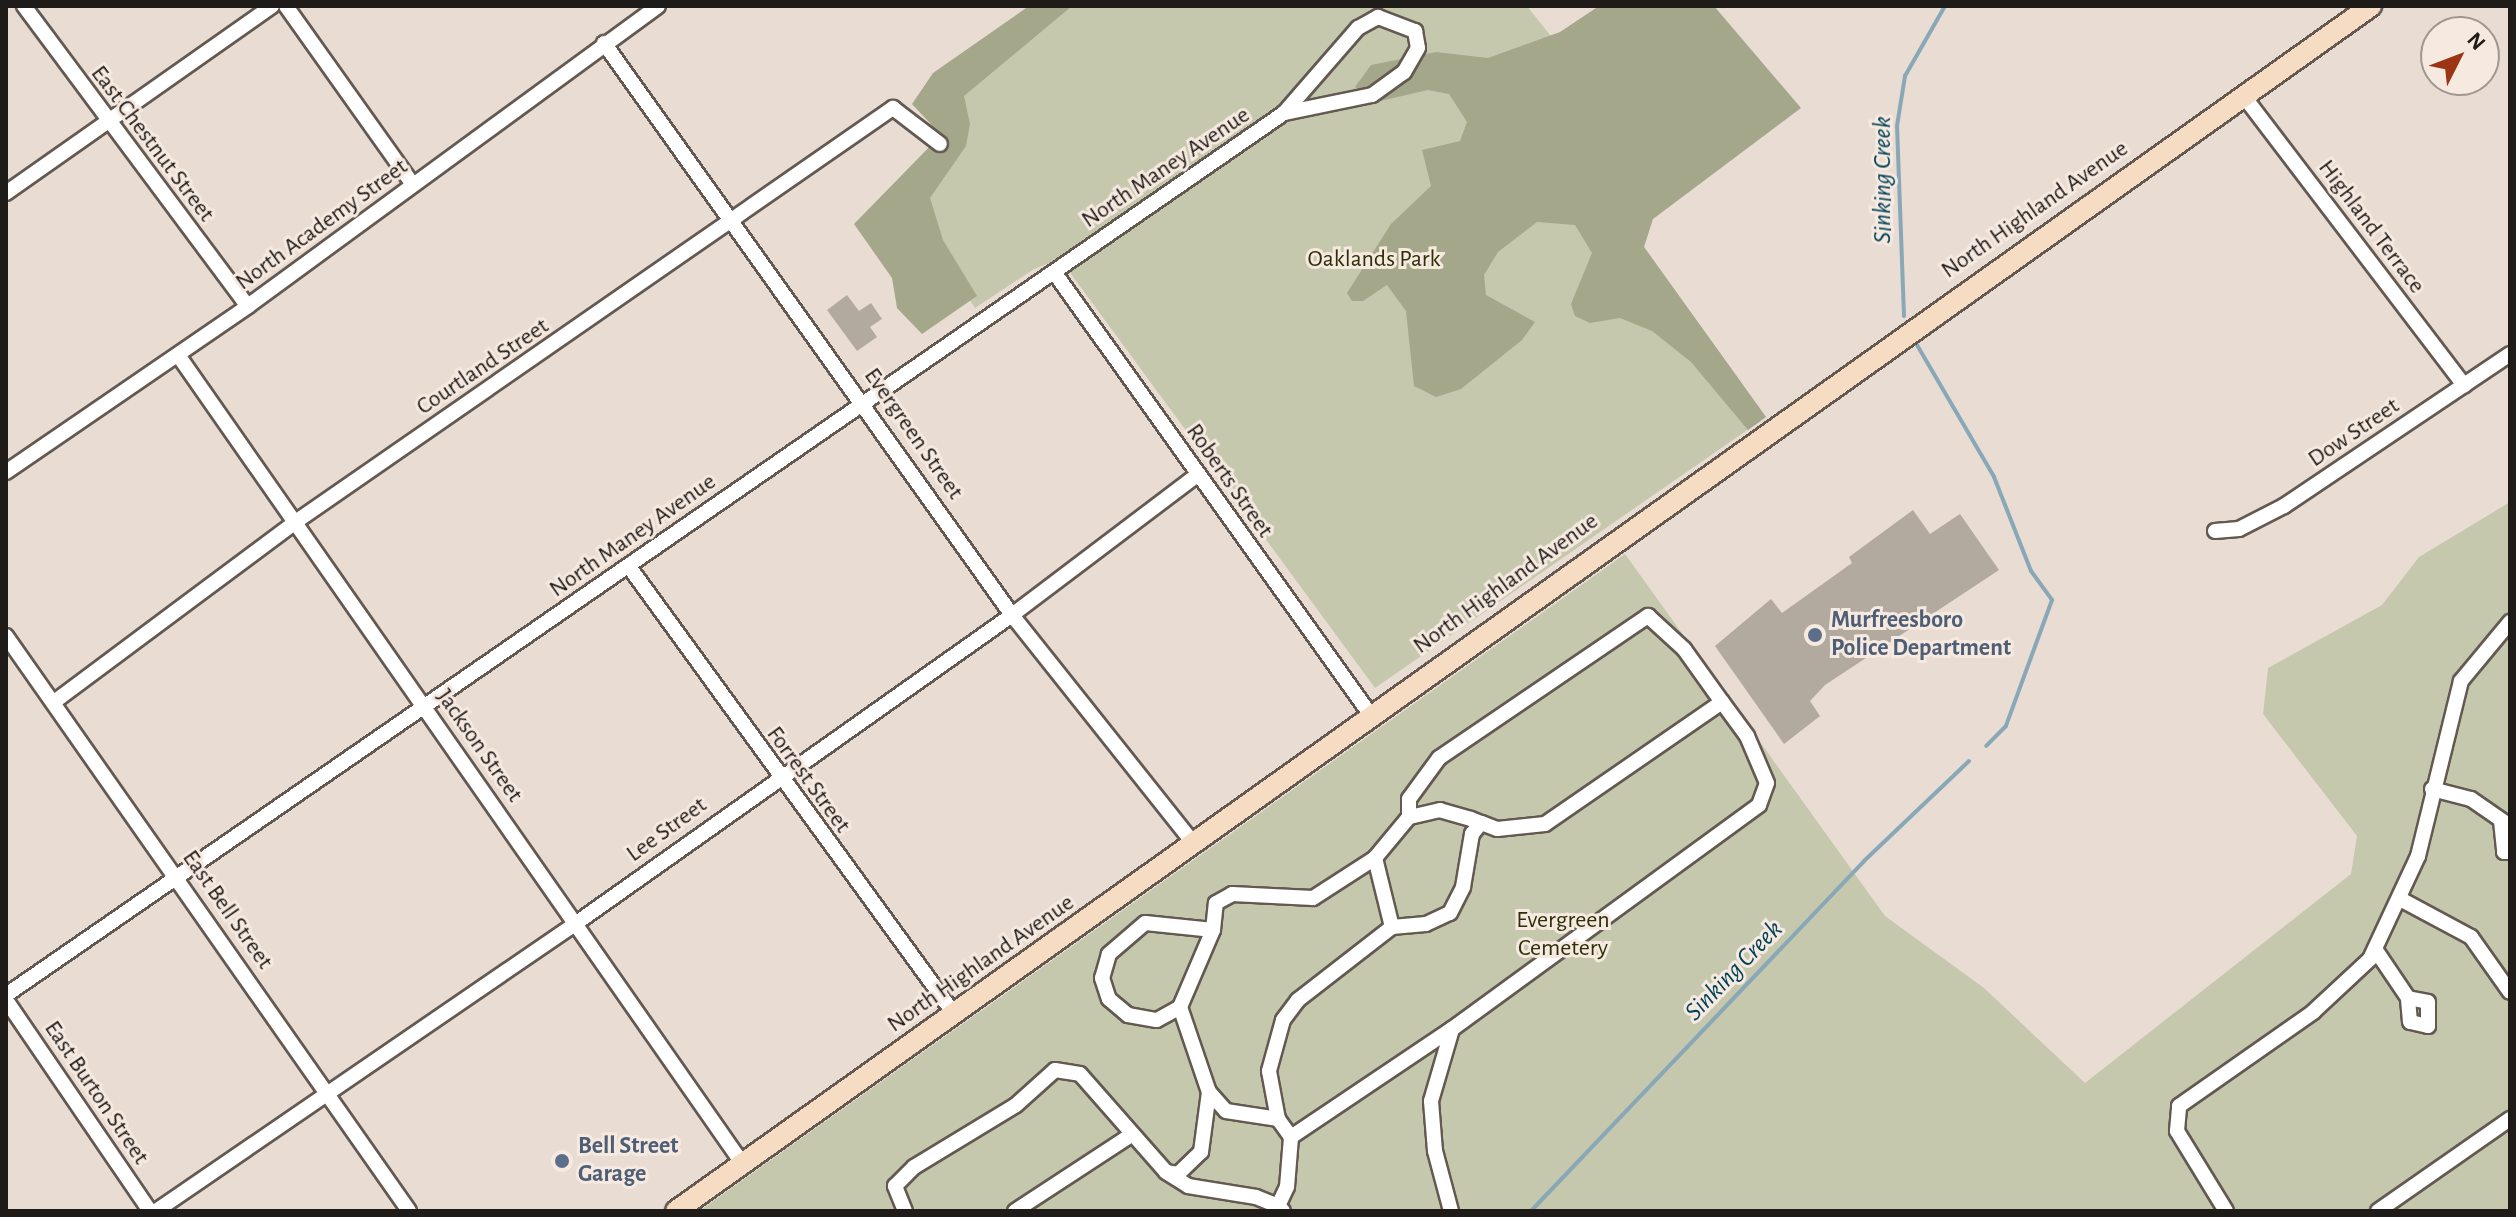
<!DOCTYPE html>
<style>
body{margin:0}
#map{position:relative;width:2516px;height:1217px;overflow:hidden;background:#e9dcd3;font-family:"Alegreya Sans",sans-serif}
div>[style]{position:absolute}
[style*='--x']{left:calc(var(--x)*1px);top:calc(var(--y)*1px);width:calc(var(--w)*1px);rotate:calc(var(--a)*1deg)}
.green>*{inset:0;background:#c6c8ae}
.forest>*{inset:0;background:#a4a78a}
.stream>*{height:4px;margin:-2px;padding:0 2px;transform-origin:2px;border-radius:2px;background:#89a8b7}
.building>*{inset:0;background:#b3aa9f}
.roads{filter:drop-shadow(2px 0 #635951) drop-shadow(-2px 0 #635951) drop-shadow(0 2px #635951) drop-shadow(0 -2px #635951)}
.street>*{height:14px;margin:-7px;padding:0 7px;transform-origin:7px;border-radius:7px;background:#fff}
.secondary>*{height:20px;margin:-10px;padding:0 10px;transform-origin:10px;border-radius:10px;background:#f5dcc3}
.dots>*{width:22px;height:22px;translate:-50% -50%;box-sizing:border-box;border:4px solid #f6e9e0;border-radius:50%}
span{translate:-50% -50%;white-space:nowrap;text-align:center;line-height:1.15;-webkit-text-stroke:6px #f6e9e0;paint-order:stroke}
.street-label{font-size:24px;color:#1f1b18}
.park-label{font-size:24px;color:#2d2f08}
.service-label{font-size:24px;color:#4e5e75;font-weight:700}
.left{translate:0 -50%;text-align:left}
.water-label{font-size:26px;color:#00445a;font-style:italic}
.frame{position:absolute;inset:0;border:8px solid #1f1b18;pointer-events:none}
.north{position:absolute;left:2420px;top:16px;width:80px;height:80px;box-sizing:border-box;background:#f6e9e0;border:2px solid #a09790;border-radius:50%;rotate:48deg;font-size:22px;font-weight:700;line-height:32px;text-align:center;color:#1f1b18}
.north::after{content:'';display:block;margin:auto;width:28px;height:36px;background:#9c3514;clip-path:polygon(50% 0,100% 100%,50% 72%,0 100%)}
</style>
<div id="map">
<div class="green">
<i style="clip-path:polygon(1063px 6px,1527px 6px,1550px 35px,1644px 247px,1766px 417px,1375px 688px,1060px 259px,1034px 269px,975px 308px,900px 195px,941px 135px,916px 106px)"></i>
<i style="clip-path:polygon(2510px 502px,2510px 1211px,699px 1211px,1625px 554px,1885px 916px,1984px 988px,2085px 1083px,2351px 874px,2357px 836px,2263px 714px,2268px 668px,2382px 605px,2419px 557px)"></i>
</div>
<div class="forest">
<i style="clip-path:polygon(1029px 6px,1072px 6px,964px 96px,970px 124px,966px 146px,930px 198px,943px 240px,977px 296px,922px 334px,897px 308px,892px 278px,854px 224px,941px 135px,912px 104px,933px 73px)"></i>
<i style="clip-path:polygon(1599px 6px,1714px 6px,1801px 108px,1653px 219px,1644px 247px,1766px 417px,1748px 430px,1691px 362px,1652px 331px,1620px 318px,1590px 323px,1575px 316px,1571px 304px,1592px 253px,1575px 225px,1537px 222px,1498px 252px,1484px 275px,1486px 295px,1535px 322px,1522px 340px,1461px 389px,1436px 397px,1414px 386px,1406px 311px,1387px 285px,1363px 301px,1352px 301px,1347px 293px,1391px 224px,1431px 186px,1422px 150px,1460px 141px,1467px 122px,1449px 94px,1428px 90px,1376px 102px,1355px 87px,1371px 65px,1436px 52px,1488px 58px,1560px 32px)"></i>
</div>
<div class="stream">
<i style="--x:1904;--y:316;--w:190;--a:-92.1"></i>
<i style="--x:1897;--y:126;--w:51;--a:-80.9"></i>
<i style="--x:1905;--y:76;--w:81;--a:-60.3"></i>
<i style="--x:1917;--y:345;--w:153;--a:59.7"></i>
<i style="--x:1994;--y:477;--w:101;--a:68.5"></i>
<i style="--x:2031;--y:571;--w:36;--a:54"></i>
<i style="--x:2052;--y:600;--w:134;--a:110.1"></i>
<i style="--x:2006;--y:726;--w:28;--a:135"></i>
<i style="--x:1531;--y:1211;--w:483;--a:-46.4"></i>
<i style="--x:1864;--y:861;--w:145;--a:-43.6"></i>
</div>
<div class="building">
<i style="clip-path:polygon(847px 295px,859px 311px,871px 303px,882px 319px,870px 327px,877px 337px,857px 351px,827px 310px)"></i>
<i style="clip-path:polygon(1913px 510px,1930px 534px,1960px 514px,1999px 570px,1825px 685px,1810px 701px,1820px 716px,1784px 744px,1715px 646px,1771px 599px,1782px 613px,1852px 563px,1849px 557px)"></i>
</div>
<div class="roads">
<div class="street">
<i style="--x:24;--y:6;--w:374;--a:53.3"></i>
<i style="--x:286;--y:6;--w:219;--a:54.6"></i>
<i style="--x:1378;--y:17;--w:40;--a:21"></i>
<i style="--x:1415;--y:31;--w:17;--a:80"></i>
<i style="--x:1418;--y:48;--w:28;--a:120"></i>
<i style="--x:1404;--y:72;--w:39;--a:144"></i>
<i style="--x:1372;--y:95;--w:90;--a:168.4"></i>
<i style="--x:1284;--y:113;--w:113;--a:-49"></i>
<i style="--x:1358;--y:28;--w:23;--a:-29"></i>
<i style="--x:604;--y:43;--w:703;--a:54.5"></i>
<i style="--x:1012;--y:615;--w:293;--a:51.5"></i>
<i style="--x:2243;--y:95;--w:365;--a:52.7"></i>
<i style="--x:6;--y:193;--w:325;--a:-35.1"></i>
<i style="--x:1054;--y:272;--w:543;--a:54.44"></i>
<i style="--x:178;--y:355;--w:985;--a:55.08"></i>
<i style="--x:6;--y:472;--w:293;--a:-34.4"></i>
<i style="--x:248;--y:306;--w:508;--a:-36.19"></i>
<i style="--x:2215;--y:531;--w:24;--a:-5"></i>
<i style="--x:2239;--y:529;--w:51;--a:-27.1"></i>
<i style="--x:2284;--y:506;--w:272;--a:-33.9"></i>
<i style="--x:630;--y:568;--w:553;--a:53.98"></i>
<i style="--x:6;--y:636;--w:702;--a:54.97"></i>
<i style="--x:54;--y:702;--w:299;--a:-36.7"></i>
<i style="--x:294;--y:523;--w:729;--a:-34.72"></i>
<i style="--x:893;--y:108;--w:59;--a:37.5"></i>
<i style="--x:2432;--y:789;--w:40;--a:14.4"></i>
<i style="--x:2471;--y:799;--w:47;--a:34.7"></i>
<i style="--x:1409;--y:817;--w:18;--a:-90"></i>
<i style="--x:1409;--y:799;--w:51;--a:-53.8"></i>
<i style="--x:1439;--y:758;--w:253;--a:-34.2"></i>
<i style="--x:1648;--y:616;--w:49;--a:42.5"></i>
<i style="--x:1684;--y:649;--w:65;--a:54.4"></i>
<i style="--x:2501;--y:821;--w:31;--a:84"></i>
<i style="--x:2504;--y:852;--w:6;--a:0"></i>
<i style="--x:2402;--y:900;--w:78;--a:28.2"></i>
<i style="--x:2471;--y:937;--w:67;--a:54.7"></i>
<i style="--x:1392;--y:927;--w:119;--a:142.2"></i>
<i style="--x:1298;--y:1000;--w:25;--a:127"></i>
<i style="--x:1283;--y:1020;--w:53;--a:105.4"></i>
<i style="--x:1269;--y:1071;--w:49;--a:79.4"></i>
<i style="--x:1278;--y:1119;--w:22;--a:54"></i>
<i style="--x:1291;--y:1137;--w:194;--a:-33.9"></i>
<i style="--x:1213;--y:930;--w:68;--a:-174.1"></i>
<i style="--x:1145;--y:923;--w:48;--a:139.3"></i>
<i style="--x:1109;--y:954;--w:25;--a:106"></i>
<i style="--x:1102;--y:978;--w:22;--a:72"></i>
<i style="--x:1109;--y:999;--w:25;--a:40"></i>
<i style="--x:1128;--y:1015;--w:29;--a:10"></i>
<i style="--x:1157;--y:1020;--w:26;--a:-29"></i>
<i style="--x:1180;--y:1007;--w:84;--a:-66.8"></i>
<i style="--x:1213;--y:930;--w:27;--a:-84"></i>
<i style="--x:1216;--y:903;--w:18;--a:-29"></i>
<i style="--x:1232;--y:894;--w:81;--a:2.8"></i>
<i style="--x:1313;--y:898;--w:74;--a:-32.8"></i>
<i style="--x:2375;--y:949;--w:59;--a:56"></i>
<i style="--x:2408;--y:998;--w:20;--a:11"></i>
<i style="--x:2428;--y:1002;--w:24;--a:90"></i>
<i style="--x:2428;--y:1026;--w:18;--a:-167"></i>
<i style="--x:2410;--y:1022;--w:24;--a:-95"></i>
<i style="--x:6;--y:995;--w:1553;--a:-34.61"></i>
<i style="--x:6;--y:1000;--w:255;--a:55.7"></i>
<i style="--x:1180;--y:1007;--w:90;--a:71.2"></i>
<i style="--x:1209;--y:1092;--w:25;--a:48"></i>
<i style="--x:1226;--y:1111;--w:53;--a:8.7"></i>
<i style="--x:1166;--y:1172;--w:26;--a:32"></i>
<i style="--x:1188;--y:1186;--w:69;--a:9.2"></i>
<i style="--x:1256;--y:1197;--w:24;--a:22"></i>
<i style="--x:1278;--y:1206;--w:6;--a:121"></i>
<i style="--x:156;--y:1211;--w:508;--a:-34.41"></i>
<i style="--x:575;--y:924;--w:535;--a:-35.26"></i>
<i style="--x:1012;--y:615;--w:232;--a:-37.1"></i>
<i style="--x:905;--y:1211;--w:27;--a:-112"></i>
<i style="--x:895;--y:1186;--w:27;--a:-45"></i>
<i style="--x:914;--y:1167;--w:119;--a:-31.3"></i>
<i style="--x:1016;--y:1105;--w:52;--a:-41.9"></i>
<i style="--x:1055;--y:1070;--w:25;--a:9"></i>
<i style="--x:1080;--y:1074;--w:130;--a:48.7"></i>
<i style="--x:1166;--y:1172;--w:12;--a:9"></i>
<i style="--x:1178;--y:1174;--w:32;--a:-44"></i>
<i style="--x:1201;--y:1152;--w:61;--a:-82.4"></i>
<i style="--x:1015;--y:1211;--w:139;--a:-33.2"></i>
<i style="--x:1283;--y:1211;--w:7;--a:-135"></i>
<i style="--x:1278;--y:1206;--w:21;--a:-65"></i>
<i style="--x:1287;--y:1187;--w:50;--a:-85.4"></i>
<i style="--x:1451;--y:1211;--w:62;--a:-104.9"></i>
<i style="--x:1435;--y:1151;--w:50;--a:-94.6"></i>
<i style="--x:1431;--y:1101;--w:75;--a:-73.7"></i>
<i style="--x:1452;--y:1029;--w:380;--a:-36.1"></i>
<i style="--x:1759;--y:805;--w:23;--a:-70"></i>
<i style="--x:1767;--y:783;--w:51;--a:-113.1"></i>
<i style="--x:1747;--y:736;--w:42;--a:-126.3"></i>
<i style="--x:1722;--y:702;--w:215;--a:145.4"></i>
<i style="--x:1545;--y:824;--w:48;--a:174.1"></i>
<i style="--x:1497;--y:829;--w:17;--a:-159"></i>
<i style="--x:1481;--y:823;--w:11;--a:-158"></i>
<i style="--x:1471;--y:819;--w:32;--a:-164"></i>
<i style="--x:1440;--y:810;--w:32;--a:167"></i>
<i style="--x:1409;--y:817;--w:53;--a:129.7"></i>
<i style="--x:1375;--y:858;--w:71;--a:76.2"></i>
<i style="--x:1392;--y:927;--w:34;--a:-5"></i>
<i style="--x:1426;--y:924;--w:26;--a:-25"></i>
<i style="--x:1450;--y:913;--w:29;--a:-63"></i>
<i style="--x:1463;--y:887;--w:54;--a:-80.4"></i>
<i style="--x:1472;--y:834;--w:14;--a:-51"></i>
<i style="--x:2226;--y:1211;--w:94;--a:-121.5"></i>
<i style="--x:2177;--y:1131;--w:25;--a:-85"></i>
<i style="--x:2179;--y:1106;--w:164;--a:-35"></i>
<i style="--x:2313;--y:1012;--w:78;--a:-42.9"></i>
<i style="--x:2370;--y:959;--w:114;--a:-65"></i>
<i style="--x:2418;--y:856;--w:180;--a:-76.2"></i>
<i style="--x:2461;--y:681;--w:77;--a:-50.3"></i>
<i style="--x:2378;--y:1211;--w:161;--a:-34.9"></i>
</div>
<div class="secondary">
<i style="--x:676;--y:1211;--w:2080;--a:-35.41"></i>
</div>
</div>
<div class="dots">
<i style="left:1815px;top:635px;background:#5c6f8a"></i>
<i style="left:562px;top:1161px;background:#5c6f8a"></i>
</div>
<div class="street-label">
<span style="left:152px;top:144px;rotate:53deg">East Chestnut Street</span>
<span style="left:1166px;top:168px;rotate:-34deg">North Maney Avenue</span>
<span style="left:2035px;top:210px;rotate:-35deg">North Highland Avenue</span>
<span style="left:322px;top:225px;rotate:-36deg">North Academy Street</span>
<span style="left:2371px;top:227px;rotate:53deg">Highland Terrace</span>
<span style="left:483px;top:367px;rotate:-34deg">Courtland Street</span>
<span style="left:2354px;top:433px;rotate:-34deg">Dow Street</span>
<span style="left:913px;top:434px;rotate:55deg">Evergreen Street</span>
<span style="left:1229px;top:481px;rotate:55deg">Roberts Street</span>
<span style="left:633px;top:536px;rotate:-35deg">North Maney Avenue</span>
<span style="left:1506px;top:584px;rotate:-36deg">North Highland Avenue</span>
<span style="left:479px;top:746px;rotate:55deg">Jackson Street</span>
<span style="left:808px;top:780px;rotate:54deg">Forrest Street</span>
<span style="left:667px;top:830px;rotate:-36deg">Lee Street</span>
<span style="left:227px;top:910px;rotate:55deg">East Bell Street</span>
<span style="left:981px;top:964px;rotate:-35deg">North Highland Avenue</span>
<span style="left:96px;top:1093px;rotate:56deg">East Burton Street</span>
</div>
<div class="park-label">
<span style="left:1374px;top:260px">Oaklands Park</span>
<span style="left:1563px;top:935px">Evergreen<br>Cemetery</span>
</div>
<div class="service-label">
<span class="left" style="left:1831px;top:635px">Murfreesboro<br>Police Department</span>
<span class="left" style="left:578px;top:1161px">Bell Street<br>Garage</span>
</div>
<div class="water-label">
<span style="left:1883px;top:180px;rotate:-90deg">Sinking Creek</span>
<span style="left:1734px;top:971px;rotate:-46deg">Sinking Creek</span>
</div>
<div class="frame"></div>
<div class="north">N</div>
</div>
